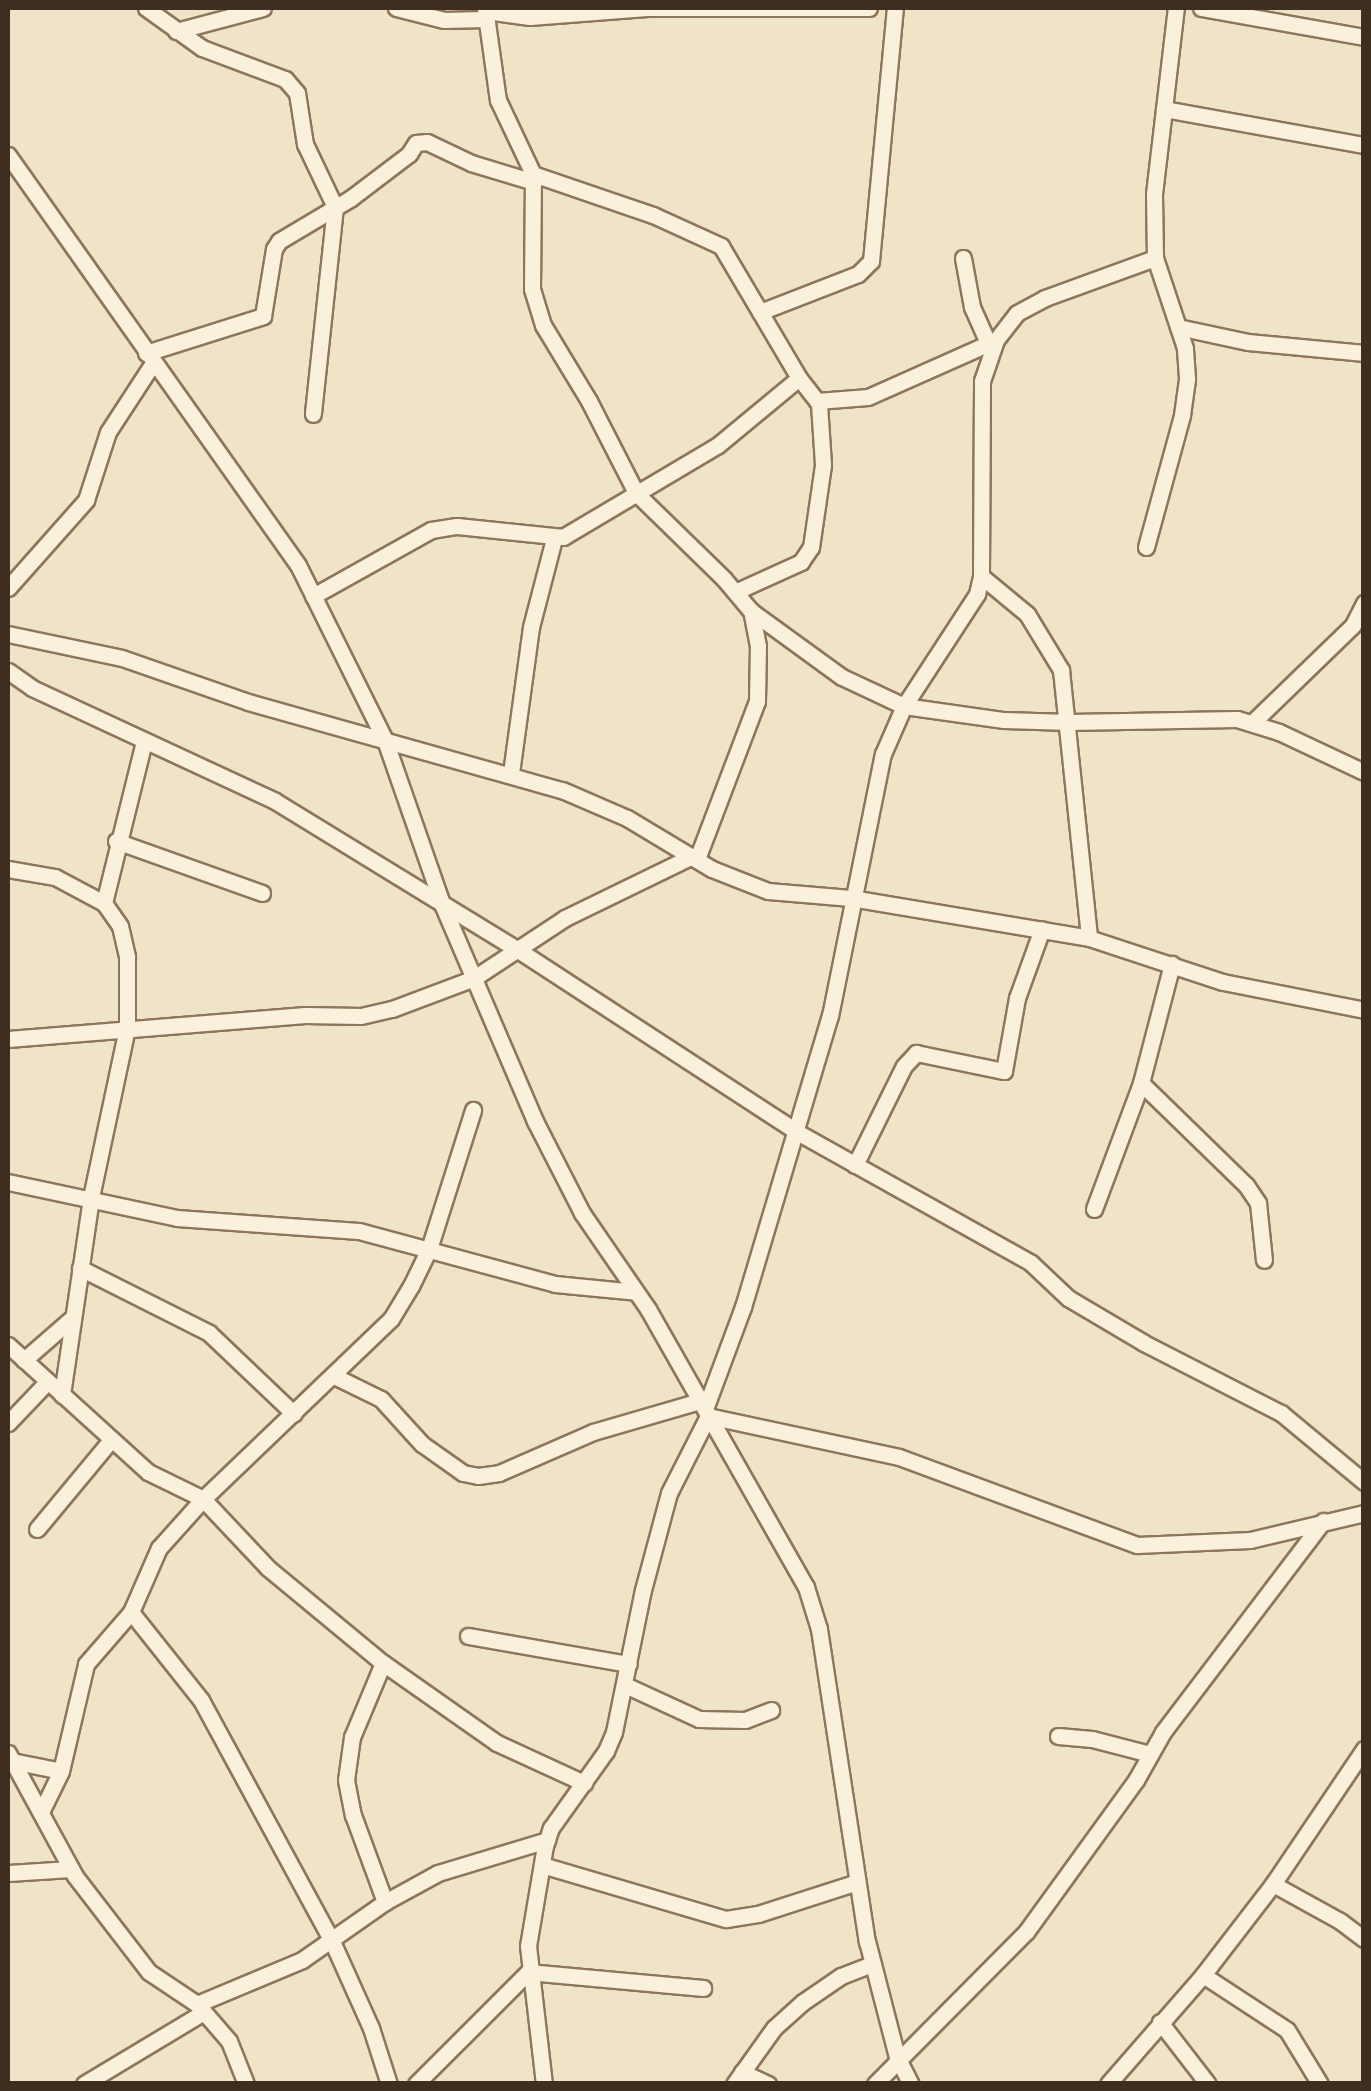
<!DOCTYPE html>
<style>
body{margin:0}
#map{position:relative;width:1371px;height:2091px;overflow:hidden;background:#f0e4c8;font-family:Bitter,serif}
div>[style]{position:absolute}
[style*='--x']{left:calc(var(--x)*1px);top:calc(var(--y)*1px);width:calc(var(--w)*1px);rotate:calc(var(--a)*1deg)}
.roads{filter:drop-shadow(2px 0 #8d765c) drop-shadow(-2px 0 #8d765c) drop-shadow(0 2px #8d765c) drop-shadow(0 -2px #8d765c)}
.minor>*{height:15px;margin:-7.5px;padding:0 7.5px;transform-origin:7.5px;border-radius:7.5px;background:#faf1dc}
span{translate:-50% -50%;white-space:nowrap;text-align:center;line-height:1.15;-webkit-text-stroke:9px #f7eed8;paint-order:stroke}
.frame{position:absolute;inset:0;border:10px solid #3d2e20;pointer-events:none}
</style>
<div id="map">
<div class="roads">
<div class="minor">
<i style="--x:146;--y:8;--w:69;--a:35.5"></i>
<i style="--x:202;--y:48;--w:89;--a:20.5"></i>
<i style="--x:285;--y:79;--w:18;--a:49"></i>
<i style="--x:297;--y:93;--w:52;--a:81.1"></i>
<i style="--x:305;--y:144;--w:70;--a:64.5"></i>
<i style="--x:335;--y:207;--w:208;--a:96.1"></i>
<i style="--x:396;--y:8;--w:49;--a:14"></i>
<i style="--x:444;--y:20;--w:42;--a:-1.4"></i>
<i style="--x:485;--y:8;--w:93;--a:82"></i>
<i style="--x:498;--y:100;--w:82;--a:64.7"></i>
<i style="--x:533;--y:174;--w:115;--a:90.5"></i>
<i style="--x:532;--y:289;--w:38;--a:73"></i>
<i style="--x:543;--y:325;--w:89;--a:58.8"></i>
<i style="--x:589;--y:401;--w:103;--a:62.9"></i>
<i style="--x:636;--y:493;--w:123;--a:44.3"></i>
<i style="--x:724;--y:579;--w:42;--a:49.8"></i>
<i style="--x:751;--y:611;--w:112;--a:36"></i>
<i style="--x:842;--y:677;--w:68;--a:25.1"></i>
<i style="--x:904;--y:706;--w:101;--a:8"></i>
<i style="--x:1004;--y:720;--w:65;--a:1.8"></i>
<i style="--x:1069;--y:722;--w:168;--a:-1"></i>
<i style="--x:1237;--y:719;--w:44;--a:17.2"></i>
<i style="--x:1279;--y:732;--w:94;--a:25.2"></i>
<i style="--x:1201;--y:8;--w:166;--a:10.1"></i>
<i style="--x:486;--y:11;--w:44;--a:7.8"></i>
<i style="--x:530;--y:17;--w:117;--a:-4.4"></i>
<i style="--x:647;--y:8;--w:222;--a:0"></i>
<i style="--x:176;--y:31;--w:90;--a:-14.8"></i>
<i style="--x:1164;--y:109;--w:203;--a:10.2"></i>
<i style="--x:8;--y:155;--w:502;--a:54.73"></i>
<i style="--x:298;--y:565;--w:195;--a:63.6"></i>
<i style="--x:385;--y:740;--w:174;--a:70.8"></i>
<i style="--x:442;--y:904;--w:236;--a:66.8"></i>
<i style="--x:535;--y:1121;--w:103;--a:62.9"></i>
<i style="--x:582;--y:1213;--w:116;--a:55.5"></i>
<i style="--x:648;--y:1309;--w:320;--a:60.4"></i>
<i style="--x:806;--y:1587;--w:44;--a:72.8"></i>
<i style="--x:819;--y:1629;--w:316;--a:81.3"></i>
<i style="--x:867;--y:1941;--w:120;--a:75.5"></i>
<i style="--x:897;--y:2057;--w:30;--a:63"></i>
<i style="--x:533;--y:174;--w:127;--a:18.9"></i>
<i style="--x:653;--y:215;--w:75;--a:24.5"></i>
<i style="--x:721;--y:246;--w:153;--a:59.4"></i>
<i style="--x:799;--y:378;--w:33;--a:52"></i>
<i style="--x:819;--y:404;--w:61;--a:86.2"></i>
<i style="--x:823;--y:465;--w:83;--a:98.3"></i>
<i style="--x:811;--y:547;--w:18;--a:124"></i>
<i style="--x:801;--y:562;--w:72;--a:155.6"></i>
<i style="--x:963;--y:258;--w:50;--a:79.6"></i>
<i style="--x:972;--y:307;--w:39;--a:66"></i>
<i style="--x:760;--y:312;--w:105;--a:-21.2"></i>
<i style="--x:858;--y:274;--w:18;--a:-45"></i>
<i style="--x:871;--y:261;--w:254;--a:-84.6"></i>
<i style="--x:1178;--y:327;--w:72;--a:12.1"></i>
<i style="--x:1248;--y:342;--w:117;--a:5.4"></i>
<i style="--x:146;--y:353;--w:123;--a:-17.5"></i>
<i style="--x:263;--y:316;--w:68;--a:-80.7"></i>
<i style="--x:274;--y:249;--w:9;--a:-58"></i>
<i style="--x:279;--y:241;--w:84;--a:-30.8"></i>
<i style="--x:351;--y:198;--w:73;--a:-37.2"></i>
<i style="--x:409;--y:154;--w:13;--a:-58"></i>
<i style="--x:416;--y:143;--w:11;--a:-5"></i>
<i style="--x:427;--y:142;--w:49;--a:25.5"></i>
<i style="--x:471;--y:163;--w:66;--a:16.8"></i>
<i style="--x:817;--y:401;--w:51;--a:-4.5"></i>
<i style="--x:868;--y:397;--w:140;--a:-24"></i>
<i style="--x:1146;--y:547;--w:137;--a:-74.7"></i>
<i style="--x:1182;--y:415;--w:37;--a:-82"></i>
<i style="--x:1187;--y:378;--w:30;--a:-94"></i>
<i style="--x:1185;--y:348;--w:95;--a:-108.4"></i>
<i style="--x:1155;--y:258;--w:64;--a:-90.9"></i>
<i style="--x:1154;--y:194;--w:187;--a:-83.3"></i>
<i style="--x:981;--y:576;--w:60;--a:39.6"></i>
<i style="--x:1027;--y:614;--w:66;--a:58.7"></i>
<i style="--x:1061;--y:670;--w:269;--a:84"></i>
<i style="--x:8;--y:588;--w:118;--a:-48.4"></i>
<i style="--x:86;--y:500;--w:71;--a:-72.1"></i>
<i style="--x:108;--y:432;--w:82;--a:-56.9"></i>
<i style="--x:313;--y:596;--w:135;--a:-29.2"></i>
<i style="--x:431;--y:530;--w:26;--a:-9"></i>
<i style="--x:457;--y:526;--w:107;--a:5.9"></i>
<i style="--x:563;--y:537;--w:180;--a:-30.7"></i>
<i style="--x:718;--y:445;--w:105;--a:-39.6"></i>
<i style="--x:8;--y:634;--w:116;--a:11.9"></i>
<i style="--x:122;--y:658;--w:133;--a:19.2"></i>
<i style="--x:248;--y:702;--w:326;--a:15.7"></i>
<i style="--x:562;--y:790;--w:71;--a:23.3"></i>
<i style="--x:627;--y:818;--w:99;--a:31"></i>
<i style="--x:712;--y:869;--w:60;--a:21.4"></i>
<i style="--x:768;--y:891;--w:83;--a:4.8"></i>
<i style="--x:851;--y:898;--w:241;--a:9.5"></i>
<i style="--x:1089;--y:938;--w:141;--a:18.2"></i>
<i style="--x:1223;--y:982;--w:144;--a:11.2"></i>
<i style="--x:8;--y:671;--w:29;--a:35"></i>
<i style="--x:32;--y:688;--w:268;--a:24.9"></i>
<i style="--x:275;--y:801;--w:281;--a:31.5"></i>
<i style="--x:515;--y:948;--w:337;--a:33.1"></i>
<i style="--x:797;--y:1132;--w:268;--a:29.2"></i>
<i style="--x:1031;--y:1263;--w:51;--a:43.4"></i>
<i style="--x:1068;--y:1298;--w:88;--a:30.6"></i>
<i style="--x:1144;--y:1343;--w:154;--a:27.1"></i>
<i style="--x:1281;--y:1413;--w:108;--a:39.7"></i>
<i style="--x:1253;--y:722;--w:139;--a:-44.1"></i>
<i style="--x:1353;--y:625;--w:25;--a:-63"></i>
<i style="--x:511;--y:773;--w:147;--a:-82.2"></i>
<i style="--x:531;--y:627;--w:91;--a:-75.4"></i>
<i style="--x:116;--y:841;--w:155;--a:19.6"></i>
<i style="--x:697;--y:859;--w:169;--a:-69.2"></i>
<i style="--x:757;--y:701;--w:55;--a:-89"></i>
<i style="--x:758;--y:646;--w:36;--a:-101"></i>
<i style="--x:8;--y:869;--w:48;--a:9.7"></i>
<i style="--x:55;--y:877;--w:55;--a:28"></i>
<i style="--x:104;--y:903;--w:28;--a:55"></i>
<i style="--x:120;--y:926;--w:32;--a:77"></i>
<i style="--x:127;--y:957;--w:71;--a:90"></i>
<i style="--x:127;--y:1028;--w:174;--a:102"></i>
<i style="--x:91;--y:1198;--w:199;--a:98.4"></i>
<i style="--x:104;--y:903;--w:167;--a:-76.1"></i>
<i style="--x:8;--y:1039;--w:298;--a:-4.6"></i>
<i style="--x:305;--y:1015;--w:56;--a:1"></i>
<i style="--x:361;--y:1016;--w:32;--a:-13"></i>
<i style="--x:392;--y:1009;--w:88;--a:-20.7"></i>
<i style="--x:474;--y:978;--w:109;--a:-33.4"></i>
<i style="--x:565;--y:918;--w:141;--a:-26"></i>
<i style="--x:1141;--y:1083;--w:146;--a:44.2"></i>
<i style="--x:1246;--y:1185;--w:22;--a:56"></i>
<i style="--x:1258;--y:1203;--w:57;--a:84"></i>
<i style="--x:855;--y:1165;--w:110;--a:-63.7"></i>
<i style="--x:904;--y:1066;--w:18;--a:-47"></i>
<i style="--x:916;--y:1053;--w:90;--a:11.6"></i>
<i style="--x:1004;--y:1071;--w:74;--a:-79.9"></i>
<i style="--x:1017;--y:998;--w:73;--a:-70.1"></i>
<i style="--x:8;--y:1182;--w:173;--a:12"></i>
<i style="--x:177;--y:1218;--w:182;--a:4.1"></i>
<i style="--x:359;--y:1231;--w:203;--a:15.1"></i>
<i style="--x:555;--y:1284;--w:81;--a:5.6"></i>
<i style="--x:1094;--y:1209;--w:134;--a:-69.5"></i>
<i style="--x:1141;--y:1083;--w:123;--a:-75.4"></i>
<i style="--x:80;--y:1268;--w:144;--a:26.7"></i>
<i style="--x:209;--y:1333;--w:117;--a:43.6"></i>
<i style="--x:8;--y:1345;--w:189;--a:42.2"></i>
<i style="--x:148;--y:1472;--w:61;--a:26.1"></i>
<i style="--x:203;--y:1499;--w:95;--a:46.7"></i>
<i style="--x:268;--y:1568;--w:149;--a:39.6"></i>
<i style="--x:383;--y:1663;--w:139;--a:35.1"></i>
<i style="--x:497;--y:1743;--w:96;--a:24.7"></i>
<i style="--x:24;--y:1360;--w:62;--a:-41.1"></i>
<i style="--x:334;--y:1376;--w:52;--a:26.1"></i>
<i style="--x:381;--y:1399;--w:61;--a:47.7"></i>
<i style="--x:422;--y:1444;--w:50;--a:35.3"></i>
<i style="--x:463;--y:1473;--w:15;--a:11"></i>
<i style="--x:478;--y:1476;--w:21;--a:-8"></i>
<i style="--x:499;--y:1473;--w:103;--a:-23.6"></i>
<i style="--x:593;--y:1432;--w:111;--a:-16.2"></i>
<i style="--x:705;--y:1409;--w:109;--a:-69.6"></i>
<i style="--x:743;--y:1307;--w:304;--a:-73.4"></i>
<i style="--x:830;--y:1016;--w:267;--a:-78.6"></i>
<i style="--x:883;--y:754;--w:52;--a:-66.4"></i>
<i style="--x:904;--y:706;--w:134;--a:-56.9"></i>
<i style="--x:977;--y:594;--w:18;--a:-77"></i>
<i style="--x:981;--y:576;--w:195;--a:-89.7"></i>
<i style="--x:982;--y:381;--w:43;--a:-71.1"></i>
<i style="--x:996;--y:340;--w:34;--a:-52"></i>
<i style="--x:1017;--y:313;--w:32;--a:-28"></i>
<i style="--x:1045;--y:298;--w:117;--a:-20"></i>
<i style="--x:8;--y:1423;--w:57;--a:-46.4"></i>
<i style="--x:37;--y:1529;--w:116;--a:-50.3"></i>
<i style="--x:131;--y:1612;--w:112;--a:51.5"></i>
<i style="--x:201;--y:1700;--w:272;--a:61.5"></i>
<i style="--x:331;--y:1939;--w:98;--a:65.8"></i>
<i style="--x:371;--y:2028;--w:59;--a:72.2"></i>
<i style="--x:468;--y:1636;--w:163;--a:9.9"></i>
<i style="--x:383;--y:1663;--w:80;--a:112.7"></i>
<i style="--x:352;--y:1737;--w:43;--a:97.9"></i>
<i style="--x:346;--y:1780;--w:36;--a:79"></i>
<i style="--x:353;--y:1815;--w:93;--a:69.8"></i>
<i style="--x:625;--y:1685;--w:81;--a:24.7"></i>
<i style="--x:699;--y:1719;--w:46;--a:1.2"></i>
<i style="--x:745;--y:1720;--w:28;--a:-21"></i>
<i style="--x:1058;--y:1736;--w:34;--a:5"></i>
<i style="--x:1092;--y:1739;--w:60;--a:14.5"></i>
<i style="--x:8;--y:1753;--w:140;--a:61.4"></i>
<i style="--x:75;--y:1876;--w:121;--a:52.4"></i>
<i style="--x:149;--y:1972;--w:58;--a:33.7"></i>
<i style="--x:197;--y:2004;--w:49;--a:49.1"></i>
<i style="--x:229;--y:2041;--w:46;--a:68.4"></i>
<i style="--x:12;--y:1761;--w:50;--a:11.5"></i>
<i style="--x:42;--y:1810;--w:43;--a:-64"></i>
<i style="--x:61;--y:1771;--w:110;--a:-76.8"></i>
<i style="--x:86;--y:1664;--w:69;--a:-49.1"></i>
<i style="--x:131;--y:1612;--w:70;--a:-66.4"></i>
<i style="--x:159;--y:1548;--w:66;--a:-48.1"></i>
<i style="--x:203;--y:1499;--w:260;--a:-43.8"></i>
<i style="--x:391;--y:1319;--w:39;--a:-59"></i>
<i style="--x:411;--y:1286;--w:41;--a:-64.1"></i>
<i style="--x:429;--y:1249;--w:146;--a:-72.4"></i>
<i style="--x:542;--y:1865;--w:192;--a:16.4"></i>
<i style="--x:726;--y:1919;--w:32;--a:-9"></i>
<i style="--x:758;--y:1914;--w:104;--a:-17.9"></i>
<i style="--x:8;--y:1873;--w:63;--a:-3.6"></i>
<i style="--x:1273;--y:1884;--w:77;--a:28.9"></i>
<i style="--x:1340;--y:1921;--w:30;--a:37"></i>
<i style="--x:1203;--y:1975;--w:100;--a:33.2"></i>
<i style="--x:1287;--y:2030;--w:63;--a:58.6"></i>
<i style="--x:197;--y:2004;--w:114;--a:-22.7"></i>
<i style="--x:302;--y:1960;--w:101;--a:-34.9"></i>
<i style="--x:385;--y:1902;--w:60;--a:-28.7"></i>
<i style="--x:438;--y:1873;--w:114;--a:-16.8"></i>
<i style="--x:1160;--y:2022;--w:78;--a:52.3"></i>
<i style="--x:742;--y:2072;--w:29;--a:25"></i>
<i style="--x:84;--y:2084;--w:140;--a:-31"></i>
<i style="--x:416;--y:2084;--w:158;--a:-45"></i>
<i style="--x:528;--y:1972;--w:176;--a:5.2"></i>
<i style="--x:544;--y:2084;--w:139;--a:-96.6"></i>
<i style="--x:528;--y:1946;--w:101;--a:-80.4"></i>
<i style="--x:545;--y:1846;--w:19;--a:-72"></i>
<i style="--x:551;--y:1828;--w:95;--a:-54.5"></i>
<i style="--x:606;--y:1751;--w:21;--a:-67"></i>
<i style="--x:614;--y:1732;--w:145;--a:-78.5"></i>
<i style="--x:643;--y:1590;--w:100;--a:-75"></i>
<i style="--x:669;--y:1493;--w:86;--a:-63.1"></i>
<i style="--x:708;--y:1416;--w:195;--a:12.1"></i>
<i style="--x:899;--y:1457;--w:254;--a:20.3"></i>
<i style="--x:1137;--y:1545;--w:113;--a:-2.5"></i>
<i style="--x:1250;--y:1540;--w:117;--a:-13.3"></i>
<i style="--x:734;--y:2084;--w:69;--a:-54.5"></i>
<i style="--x:774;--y:2028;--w:39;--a:-42"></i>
<i style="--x:803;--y:2002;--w:46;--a:-34.4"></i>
<i style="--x:841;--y:1976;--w:34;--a:-21"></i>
<i style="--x:875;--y:2084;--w:214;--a:-45.2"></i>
<i style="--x:1026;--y:1932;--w:188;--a:-54.1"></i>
<i style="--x:1136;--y:1780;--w:55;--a:-60.6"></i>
<i style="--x:1163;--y:1732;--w:265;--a:-52.8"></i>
<i style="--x:1108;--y:2084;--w:145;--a:-48.9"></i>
<i style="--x:1203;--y:1975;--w:115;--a:-52.4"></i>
<i style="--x:1273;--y:1884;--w:163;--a:-56"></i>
</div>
</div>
<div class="frame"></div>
</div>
